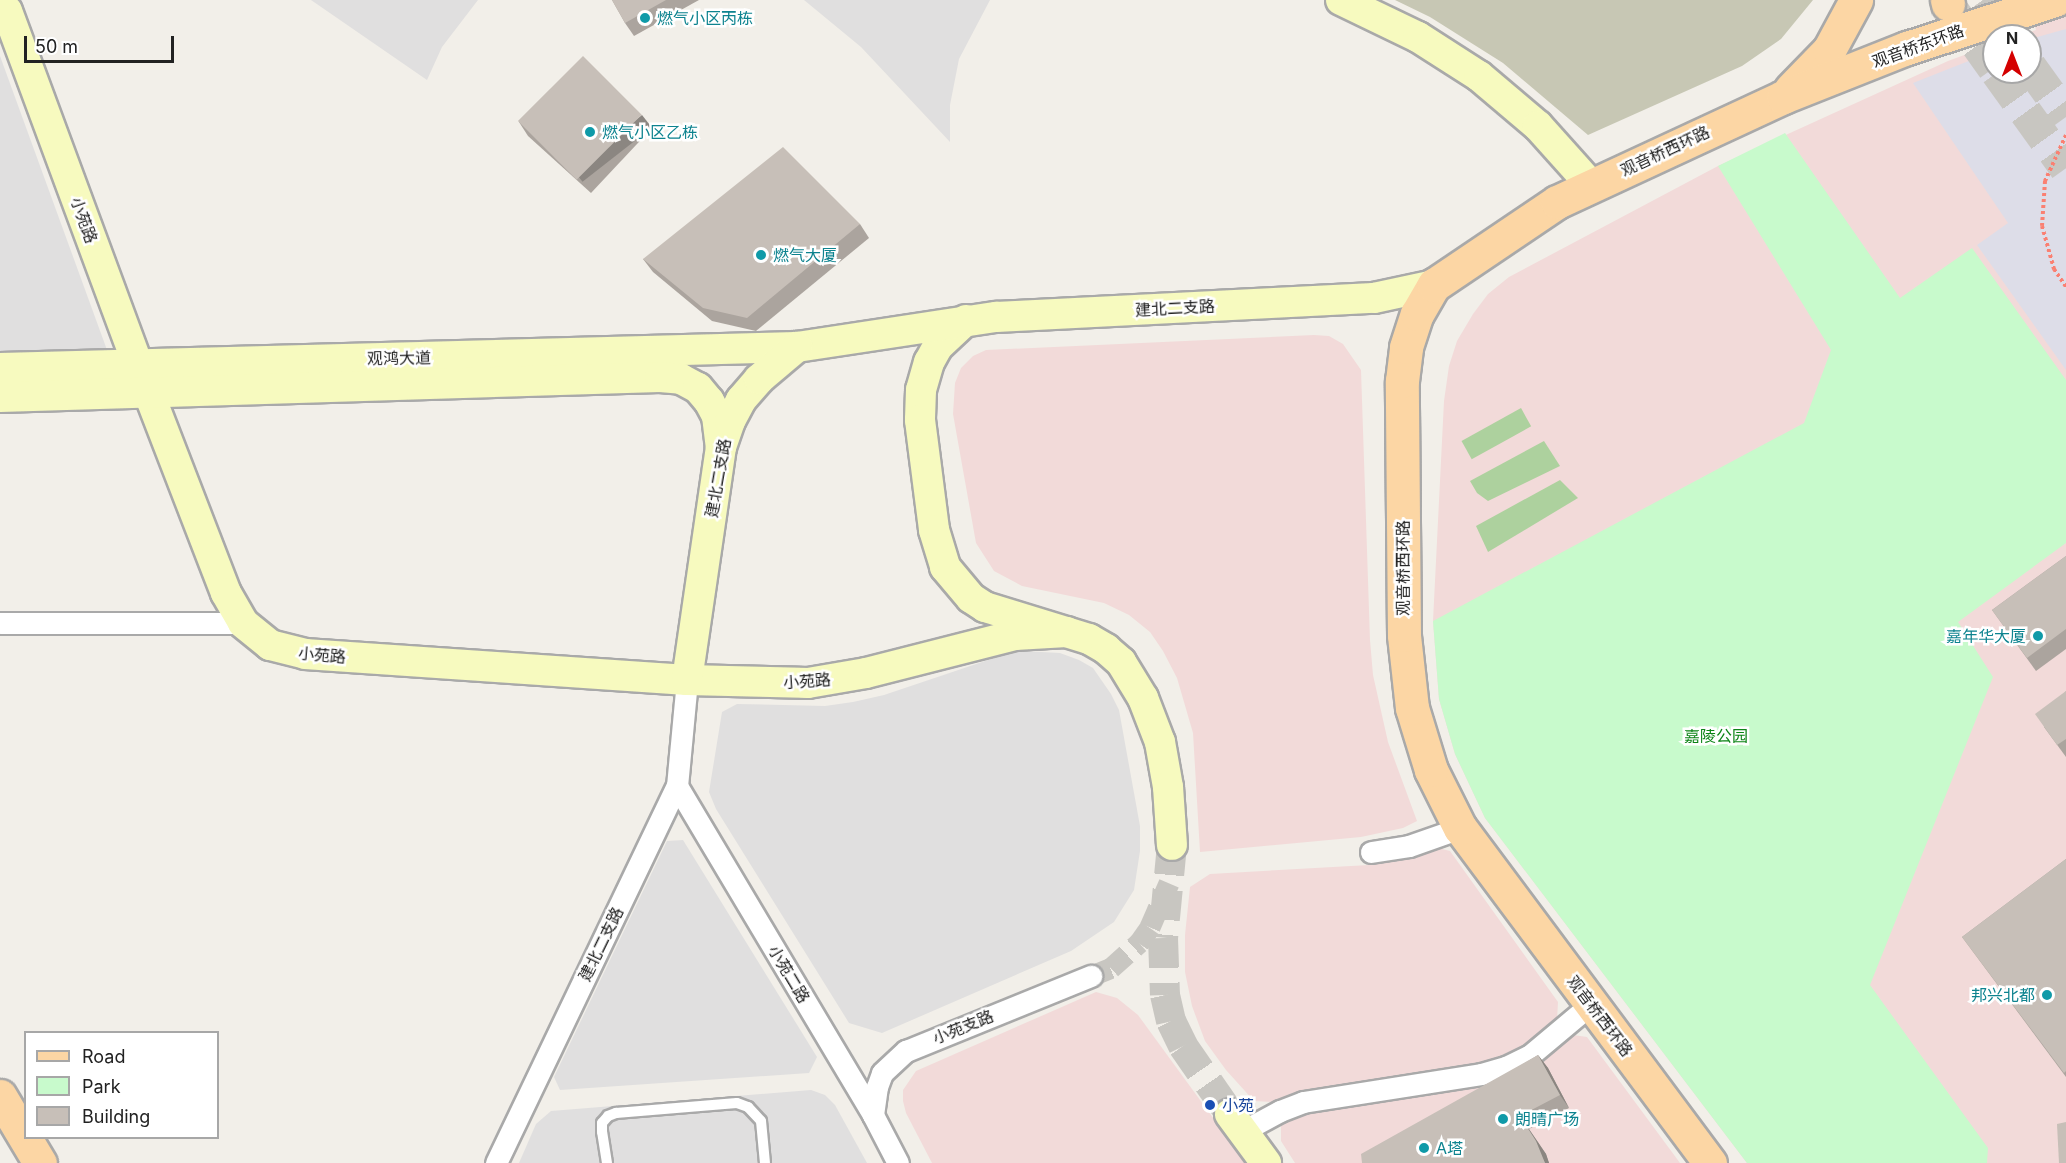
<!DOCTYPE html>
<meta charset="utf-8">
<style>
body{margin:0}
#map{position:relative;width:2066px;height:1163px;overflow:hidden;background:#f2efe9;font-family:Inter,"Noto Sans SC",sans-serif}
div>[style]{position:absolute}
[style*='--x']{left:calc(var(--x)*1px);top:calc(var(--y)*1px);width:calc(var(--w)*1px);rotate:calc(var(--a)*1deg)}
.residential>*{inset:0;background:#e0dfdf}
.commercial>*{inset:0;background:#f2dad9}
.construction>*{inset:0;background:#c7c7b4}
.forest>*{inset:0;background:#add19e;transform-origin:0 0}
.park>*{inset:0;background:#c8facc}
.plaza>*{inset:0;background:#dddde8}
.street-tunnel>*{height:21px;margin-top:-10.5px;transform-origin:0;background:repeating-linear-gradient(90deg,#c8c6c1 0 21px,transparent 0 31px)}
.secondary-tunnel>*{height:30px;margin-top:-15px;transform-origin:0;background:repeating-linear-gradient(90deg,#c8c6c1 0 30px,transparent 0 45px)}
.primary-tunnel>*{height:33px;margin-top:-16.5px;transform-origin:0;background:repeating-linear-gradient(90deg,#c8c6c1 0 33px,transparent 0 49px)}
.path>*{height:4px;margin-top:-2px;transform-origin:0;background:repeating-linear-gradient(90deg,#fa8072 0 3px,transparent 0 6px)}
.roads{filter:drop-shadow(2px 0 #a9a9a9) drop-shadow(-2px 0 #a9a9a9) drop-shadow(0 2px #a9a9a9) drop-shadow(0 -2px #a9a9a9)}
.lane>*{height:10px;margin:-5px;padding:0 5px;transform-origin:5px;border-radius:5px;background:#fff}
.street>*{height:21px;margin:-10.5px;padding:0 10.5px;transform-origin:10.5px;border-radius:10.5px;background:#fff}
.secondary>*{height:30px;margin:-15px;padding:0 15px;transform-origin:15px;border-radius:15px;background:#f7fabf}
.primary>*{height:33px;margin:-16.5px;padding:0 16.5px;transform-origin:16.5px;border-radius:16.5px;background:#fcd6a4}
.wall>*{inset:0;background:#aba49e}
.shaded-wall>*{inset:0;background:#8b8681;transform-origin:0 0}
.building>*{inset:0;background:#c7bfb8;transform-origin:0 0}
.dots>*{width:16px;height:16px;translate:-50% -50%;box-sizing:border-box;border:3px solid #fff;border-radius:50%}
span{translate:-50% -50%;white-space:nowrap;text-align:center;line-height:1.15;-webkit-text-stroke:5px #fff;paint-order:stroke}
.culture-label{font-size:16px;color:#0d838f}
.left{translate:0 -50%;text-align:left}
.right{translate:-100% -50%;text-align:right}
.street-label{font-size:16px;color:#222}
.park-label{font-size:16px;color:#0c8416}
.transit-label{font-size:16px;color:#164399}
.legend{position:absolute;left:24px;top:1031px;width:195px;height:108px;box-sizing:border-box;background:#fff;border:2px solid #a7a7a7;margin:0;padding:8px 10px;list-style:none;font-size:18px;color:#222}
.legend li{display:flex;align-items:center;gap:12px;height:30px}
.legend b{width:30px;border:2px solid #a7a7a7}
.north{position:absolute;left:1982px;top:24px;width:60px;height:60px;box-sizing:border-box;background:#fff;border:2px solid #a7a7a7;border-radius:50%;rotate:0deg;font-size:16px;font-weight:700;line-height:24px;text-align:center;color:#222}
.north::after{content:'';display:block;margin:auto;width:21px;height:27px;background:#d40000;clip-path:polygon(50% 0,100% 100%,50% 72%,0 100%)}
.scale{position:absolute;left:24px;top:36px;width:150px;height:27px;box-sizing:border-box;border:3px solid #222;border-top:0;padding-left:8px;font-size:18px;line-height:21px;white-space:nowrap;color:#222;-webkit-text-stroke:4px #fff;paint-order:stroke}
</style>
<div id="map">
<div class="residential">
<i style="clip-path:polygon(311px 0,478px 0,442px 47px,427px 80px)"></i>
<i style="clip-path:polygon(804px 0,990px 0,959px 59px,950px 105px,950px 142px,861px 47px)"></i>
<i style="clip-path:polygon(0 56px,107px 350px,0 354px)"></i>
<i style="clip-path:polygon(1023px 651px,1060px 653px,1079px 660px,1093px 668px,1111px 694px,1119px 710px,1140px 826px,1140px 851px,1134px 890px,1114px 922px,1071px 951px,882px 1033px,849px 1023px,716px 809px,709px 792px,722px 712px,737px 704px,825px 706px,853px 702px,884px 695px,1003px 655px)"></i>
<i style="clip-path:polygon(683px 840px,817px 1057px,809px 1073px,560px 1090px,554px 1077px,667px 841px)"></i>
<i style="clip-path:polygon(811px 1090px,825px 1095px,835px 1105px,867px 1163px,519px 1163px,536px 1124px,551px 1111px)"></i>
</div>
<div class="commercial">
<i style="clip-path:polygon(2028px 0,2066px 0,2066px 1163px,1747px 1163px,1485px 818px,1455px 754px,1439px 699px,1433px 621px,1444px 401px,1449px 366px,1457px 341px,1473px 314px,1488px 294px,1509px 277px,1718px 166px,1948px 61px,1994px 44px,1994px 72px,2030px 72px,2030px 36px,2018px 36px,2036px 30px)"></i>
<i style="clip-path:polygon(1314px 335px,1329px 336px,1343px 344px,1361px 370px,1370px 640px,1373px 675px,1388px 742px,1417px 821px,1403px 828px,1361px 837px,1200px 852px,1193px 733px,1177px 678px,1163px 651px,1150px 632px,1129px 615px,1104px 603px,1022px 586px,994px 571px,976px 543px,953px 414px,955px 383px,961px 368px,973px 356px,986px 350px)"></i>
<i style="clip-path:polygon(1438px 848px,1450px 851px,1558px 1002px,1557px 1020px,1525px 1046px,1503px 1058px,1479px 1065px,1299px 1095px,1273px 1102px,1254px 1101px,1226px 1070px,1205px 1041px,1192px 1006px,1185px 972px,1185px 935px,1190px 887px,1210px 874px,1369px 865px,1412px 857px)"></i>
<i style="clip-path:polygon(1096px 992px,1117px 998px,1138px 1015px,1246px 1163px,932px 1163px,906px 1113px,903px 1101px,903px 1090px,916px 1071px)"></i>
<i style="clip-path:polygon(1573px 1035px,1587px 1037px,1680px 1163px,1295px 1163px,1281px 1141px,1281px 1122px,1308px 1110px,1536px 1062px)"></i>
</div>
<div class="construction">
<i style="clip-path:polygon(1395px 0,1813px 0,1781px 39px,1742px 66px,1588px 135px,1503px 63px,1430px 17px)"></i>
</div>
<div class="forest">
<i style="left:1521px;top:408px;width:21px;height:68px;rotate:61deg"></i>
<i style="clip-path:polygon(1544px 441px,1560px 466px,1488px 501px,1477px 493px,1470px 481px)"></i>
<i style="clip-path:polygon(1560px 480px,1578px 498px,1488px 552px,1476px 526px)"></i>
</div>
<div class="park">
<i style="clip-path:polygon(1785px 133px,1900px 298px,1972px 248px,2066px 380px,2066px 543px,1958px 622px,1993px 677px,1870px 985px,1988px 1148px,1987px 1163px,1747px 1163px,1485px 818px,1455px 754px,1439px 699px,1433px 621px,1804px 423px,1831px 350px,1718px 166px)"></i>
</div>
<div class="plaza">
<i style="clip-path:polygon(2066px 29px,2066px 370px,1977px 245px,2008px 223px,1913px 83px,1994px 51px,1994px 72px,2030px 72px,2030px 39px)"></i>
</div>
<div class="street-tunnel">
<i style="--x:1091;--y:976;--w:22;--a:-22"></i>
<i style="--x:1111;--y:968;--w:38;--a:-42"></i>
<i style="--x:1139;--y:943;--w:19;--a:-55"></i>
<i style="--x:1150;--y:927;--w:48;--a:-66.6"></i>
</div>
<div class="secondary-tunnel">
<i style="--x:1172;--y:845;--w:93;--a:95.5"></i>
<i style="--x:1163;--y:938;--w:57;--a:88"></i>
<i style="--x:1165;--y:995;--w:27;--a:77"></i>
<i style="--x:1171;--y:1021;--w:28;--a:64"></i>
<i style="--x:1183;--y:1046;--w:83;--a:55.3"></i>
</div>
<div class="primary-tunnel">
<i style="--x:1982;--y:0;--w:44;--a:54.2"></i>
<i style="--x:1949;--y:5;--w:77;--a:54.5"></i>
<i style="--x:2030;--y:66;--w:62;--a:54.2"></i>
<i style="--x:1997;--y:72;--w:118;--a:54.3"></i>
</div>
<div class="path">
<i style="--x:2066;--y:135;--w:51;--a:114.5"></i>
<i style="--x:2045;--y:181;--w:45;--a:93.8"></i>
<i style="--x:2042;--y:226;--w:45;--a:74.4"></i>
<i style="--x:2054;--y:269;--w:22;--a:56"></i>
</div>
<div class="roads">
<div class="lane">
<i style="--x:607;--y:1163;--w:31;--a:-99"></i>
<i style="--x:602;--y:1132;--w:9;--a:-90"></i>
<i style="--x:602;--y:1123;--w:9;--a:-49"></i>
<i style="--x:608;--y:1116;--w:9;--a:-21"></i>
<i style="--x:616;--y:1113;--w:121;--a:-4.7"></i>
<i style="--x:737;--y:1103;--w:12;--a:20"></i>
<i style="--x:748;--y:1107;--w:19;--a:47"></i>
<i style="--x:761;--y:1121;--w:42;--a:84.6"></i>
</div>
<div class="street">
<i style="--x:0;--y:623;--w:243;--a:0"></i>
<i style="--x:677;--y:786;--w:383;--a:59.2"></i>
<i style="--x:873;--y:1115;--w:54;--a:62.5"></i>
<i style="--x:1371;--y:852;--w:38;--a:-9"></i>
<i style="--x:1409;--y:846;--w:54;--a:-19.4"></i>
<i style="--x:873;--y:1115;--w:28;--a:-82"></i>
<i style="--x:877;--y:1087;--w:15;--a:-70"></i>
<i style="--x:882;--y:1073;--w:33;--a:-43"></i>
<i style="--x:906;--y:1051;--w:200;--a:-22.1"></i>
<i style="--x:1243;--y:1131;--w:42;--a:-28.4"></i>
<i style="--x:1280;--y:1111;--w:25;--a:-21"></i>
<i style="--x:1303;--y:1102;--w:180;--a:-8.9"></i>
<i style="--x:1481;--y:1074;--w:26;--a:-16"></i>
<i style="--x:1506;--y:1067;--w:25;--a:-26"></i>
<i style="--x:1529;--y:1056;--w:81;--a:-40"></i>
<i style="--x:496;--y:1163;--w:418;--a:-64.4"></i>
<i style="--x:677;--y:786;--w:106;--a:-84.6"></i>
</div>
<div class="secondary">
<i style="--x:1341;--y:0;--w:85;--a:25.7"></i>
<i style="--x:1418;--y:37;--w:72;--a:32.6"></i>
<i style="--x:1479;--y:76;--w:77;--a:40.3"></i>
<i style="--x:1538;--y:126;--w:79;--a:48.1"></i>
<i style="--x:0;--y:9;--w:7;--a:16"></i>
<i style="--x:7;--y:11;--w:377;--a:69.7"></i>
<i style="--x:138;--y:365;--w:244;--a:68.9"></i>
<i style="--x:226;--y:593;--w:34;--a:60"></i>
<i style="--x:243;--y:623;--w:35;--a:39"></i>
<i style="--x:270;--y:645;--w:36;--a:14"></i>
<i style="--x:305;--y:654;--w:383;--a:3.9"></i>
<i style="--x:687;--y:680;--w:121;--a:1.4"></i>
<i style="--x:808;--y:683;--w:59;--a:-9.8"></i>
<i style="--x:866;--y:673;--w:154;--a:-14.3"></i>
<i style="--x:1015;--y:635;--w:52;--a:-3.3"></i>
<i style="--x:966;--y:320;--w:38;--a:137"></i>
<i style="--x:938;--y:346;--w:18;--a:119"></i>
<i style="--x:929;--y:362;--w:29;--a:106"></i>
<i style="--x:921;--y:390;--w:30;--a:92"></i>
<i style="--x:920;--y:420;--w:111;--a:82.7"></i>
<i style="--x:934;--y:530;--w:39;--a:73"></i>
<i style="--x:945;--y:567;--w:40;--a:50"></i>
<i style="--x:971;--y:598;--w:17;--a:33"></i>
<i style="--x:985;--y:607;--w:109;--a:17.1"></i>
<i style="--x:1089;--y:639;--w:20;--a:30"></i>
<i style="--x:1106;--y:649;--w:20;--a:41"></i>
<i style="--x:1121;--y:662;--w:42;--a:58.6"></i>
<i style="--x:1143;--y:698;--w:47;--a:68.9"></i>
<i style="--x:1160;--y:742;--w:46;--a:79.9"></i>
<i style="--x:1168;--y:787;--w:58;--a:86.1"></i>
<i style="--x:0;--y:368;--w:797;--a:-1.51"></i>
<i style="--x:797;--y:347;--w:201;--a:-8.6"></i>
<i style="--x:996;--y:317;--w:378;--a:-2.9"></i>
<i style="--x:1374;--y:298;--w:61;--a:-12.2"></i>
<i style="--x:0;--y:397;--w:660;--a:-1.74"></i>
<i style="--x:660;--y:377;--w:21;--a:5"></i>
<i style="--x:681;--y:379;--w:19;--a:28"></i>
<i style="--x:698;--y:388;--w:17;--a:50"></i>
<i style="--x:709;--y:401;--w:17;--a:62"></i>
<i style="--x:717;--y:416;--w:31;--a:83"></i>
<i style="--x:687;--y:680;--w:235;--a:-81.7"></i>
<i style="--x:721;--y:447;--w:28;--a:-71"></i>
<i style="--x:730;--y:421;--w:24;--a:-62"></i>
<i style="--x:741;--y:400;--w:28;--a:-49"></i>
<i style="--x:759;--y:379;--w:50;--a:-40.1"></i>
<i style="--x:1230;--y:1114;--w:61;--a:53.7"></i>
</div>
<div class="primary">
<i style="--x:1947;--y:0;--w:4;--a:76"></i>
<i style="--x:1791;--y:89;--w:54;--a:-45.7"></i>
<i style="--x:1829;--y:50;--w:57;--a:-61.6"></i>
<i style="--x:0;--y:1096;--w:78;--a:59.2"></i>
<i style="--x:1710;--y:1163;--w:418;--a:-126.7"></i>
<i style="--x:1460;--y:828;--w:65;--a:-116.6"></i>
<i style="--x:1431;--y:770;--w:65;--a:-107"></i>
<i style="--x:1412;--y:708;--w:73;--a:-96.3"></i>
<i style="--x:1404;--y:635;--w:254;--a:-90.5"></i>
<i style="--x:1402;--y:381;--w:34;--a:-83"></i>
<i style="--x:1406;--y:347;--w:35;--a:-72"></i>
<i style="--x:1417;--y:314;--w:34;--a:-60"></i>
<i style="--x:1434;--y:285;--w:148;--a:-34"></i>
<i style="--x:1557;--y:202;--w:249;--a:-24.9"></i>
<i style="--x:1783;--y:97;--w:133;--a:-21.6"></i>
<i style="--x:1907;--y:48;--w:156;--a:-18"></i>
</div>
</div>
<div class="wall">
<i style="clip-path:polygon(612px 0,699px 0,634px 36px,625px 23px)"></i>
<i style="clip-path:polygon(519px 122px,652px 128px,591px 193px,528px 136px)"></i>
<i style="clip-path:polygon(860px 224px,869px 238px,756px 331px,712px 321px,653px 272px,643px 259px)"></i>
<i style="clip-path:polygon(2066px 556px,2066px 649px,2036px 671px,1992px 610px)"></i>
<i style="clip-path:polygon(2066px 691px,2066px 757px,2044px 727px)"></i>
<i style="clip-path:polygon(2066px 859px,2066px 1077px,1962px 937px)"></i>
<i style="clip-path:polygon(1538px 1055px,1548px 1068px,1569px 1108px,1529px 1129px,1546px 1154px,1549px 1163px,1362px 1163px)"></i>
</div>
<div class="shaded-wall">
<i style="left:642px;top:115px;width:16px;height:88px;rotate:52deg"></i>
<i style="clip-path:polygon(1538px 1055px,1548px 1068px,1569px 1108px,1560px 1095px)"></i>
<i style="clip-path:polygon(1520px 1116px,1546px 1154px,1549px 1163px,1545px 1163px)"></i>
</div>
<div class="building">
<i style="clip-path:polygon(612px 0,666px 0,625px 23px)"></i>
<i style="left:583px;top:56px;width:83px;height:92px;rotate:45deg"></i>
<i style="clip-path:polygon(783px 147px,860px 224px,747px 318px,703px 308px,643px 259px)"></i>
<i style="clip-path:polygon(2066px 556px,2066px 629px,2027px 658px,1992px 610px)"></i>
<i style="clip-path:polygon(2066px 691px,2066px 739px,2057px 745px,2035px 714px)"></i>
<i style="clip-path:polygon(2066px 859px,2066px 1071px,2064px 1073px,1962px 937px)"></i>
<i style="clip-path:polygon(1538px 1055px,1560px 1095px,1520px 1116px,1536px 1141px,1545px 1163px,1362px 1163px,1361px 1154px)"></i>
<i style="clip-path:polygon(2066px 1122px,2066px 1163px,2059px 1163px,2057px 1124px)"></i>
</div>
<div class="dots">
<i style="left:645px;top:18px;background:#0f9aa8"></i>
<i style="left:590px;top:132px;background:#0f9aa8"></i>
<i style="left:761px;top:255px;background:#0f9aa8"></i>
<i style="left:2038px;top:636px;background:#0f9aa8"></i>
<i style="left:2047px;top:995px;background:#0f9aa8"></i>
<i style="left:1210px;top:1105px;background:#1a4fb4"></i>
<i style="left:1503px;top:1119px;background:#0f9aa8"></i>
<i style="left:1424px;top:1148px;background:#0f9aa8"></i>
</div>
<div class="culture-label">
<span class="left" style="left:657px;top:18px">燃气小区丙栋</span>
<span class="left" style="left:602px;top:132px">燃气小区乙栋</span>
<span class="left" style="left:773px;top:255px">燃气大厦</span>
<span class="right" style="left:2026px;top:636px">嘉年华大厦</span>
<span class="right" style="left:2035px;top:995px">邦兴北都</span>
<span class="left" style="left:1515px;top:1119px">朗晴广场</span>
<span class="left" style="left:1436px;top:1148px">A塔</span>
</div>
<div class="street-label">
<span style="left:1918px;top:46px;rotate:-20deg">观音桥东环路</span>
<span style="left:1665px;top:151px;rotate:-25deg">观音桥西环路</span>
<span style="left:84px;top:220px;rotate:70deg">小苑路</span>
<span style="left:1175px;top:308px;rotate:-3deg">建北二支路</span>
<span style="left:399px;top:358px;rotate:-1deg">观鸿大道</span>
<span style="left:718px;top:478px;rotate:-80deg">建北二支路</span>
<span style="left:1403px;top:568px;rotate:-90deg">观音桥西环路</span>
<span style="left:322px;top:655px;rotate:5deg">小苑路</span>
<span style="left:807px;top:681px;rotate:-4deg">小苑路</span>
<span style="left:601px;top:944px;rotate:-64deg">建北二支路</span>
<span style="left:789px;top:974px;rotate:59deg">小苑二路</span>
<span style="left:1600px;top:1016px;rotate:53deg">观音桥西环路</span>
<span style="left:963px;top:1027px;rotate:-22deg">小苑支路</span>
</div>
<div class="park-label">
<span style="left:1716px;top:736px">嘉陵公园</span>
</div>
<div class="transit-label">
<span class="left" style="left:1222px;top:1105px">小苑</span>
</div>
<ul class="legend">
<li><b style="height:8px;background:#fcd6a4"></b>Road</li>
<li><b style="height:16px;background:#c8facc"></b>Park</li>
<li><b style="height:16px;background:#c7bfb8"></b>Building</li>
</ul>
<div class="north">N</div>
<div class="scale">50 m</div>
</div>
